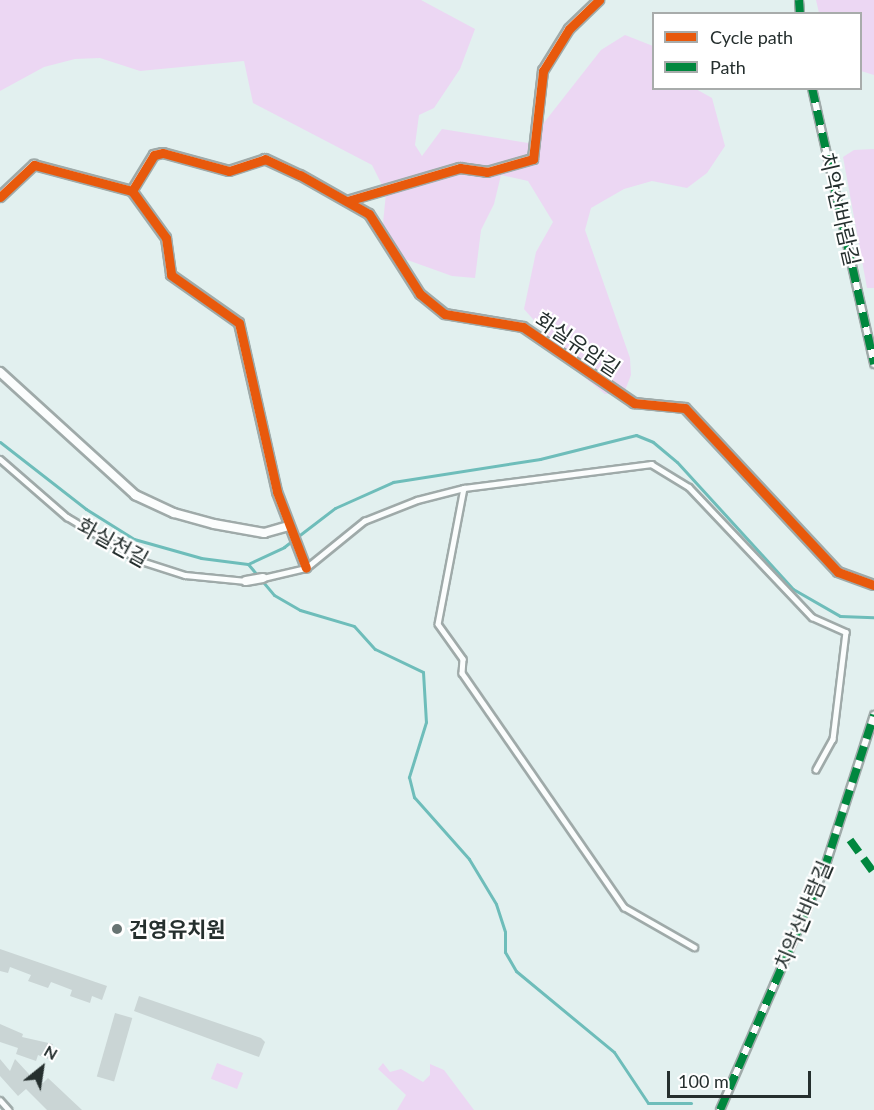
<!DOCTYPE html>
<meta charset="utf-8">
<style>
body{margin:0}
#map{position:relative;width:874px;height:1110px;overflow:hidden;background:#e2f0ef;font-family:Lato,"Noto Sans KR",sans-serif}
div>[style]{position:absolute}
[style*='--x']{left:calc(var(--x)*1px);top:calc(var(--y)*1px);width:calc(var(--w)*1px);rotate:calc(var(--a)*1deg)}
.green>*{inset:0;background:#ecd7f3;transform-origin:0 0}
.stream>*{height:3px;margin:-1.5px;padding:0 1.5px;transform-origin:1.5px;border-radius:1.5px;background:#6ebdba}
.building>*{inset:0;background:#cad5d5;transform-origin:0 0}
.roads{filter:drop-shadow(2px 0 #9faaa9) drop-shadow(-2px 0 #9faaa9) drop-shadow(0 2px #9faaa9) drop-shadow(0 -2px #9faaa9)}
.service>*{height:4.5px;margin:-2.25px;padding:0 2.25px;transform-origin:2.25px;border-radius:2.25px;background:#fbfdfd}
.pedestrian>*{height:6px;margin:-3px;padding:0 3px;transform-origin:3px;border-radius:3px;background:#fbfdfd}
.minor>*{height:8px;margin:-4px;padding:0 4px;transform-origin:4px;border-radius:4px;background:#fbfdfd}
.quiet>*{height:8px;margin-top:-4px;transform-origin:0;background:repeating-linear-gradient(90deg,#00873e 0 15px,transparent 0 23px)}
.cycleway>*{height:9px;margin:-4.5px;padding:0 4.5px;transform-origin:4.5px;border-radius:4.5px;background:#e8590c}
.dots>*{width:16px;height:16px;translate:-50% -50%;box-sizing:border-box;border:3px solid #fff;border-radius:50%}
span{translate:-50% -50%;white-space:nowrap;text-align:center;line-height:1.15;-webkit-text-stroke:4.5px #fff;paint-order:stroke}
.street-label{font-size:21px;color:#252f2e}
.poi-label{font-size:21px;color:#252f2e;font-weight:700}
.left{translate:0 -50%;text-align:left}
.legend{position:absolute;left:652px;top:12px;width:210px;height:78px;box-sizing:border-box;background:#fff;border:2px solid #a8acab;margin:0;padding:8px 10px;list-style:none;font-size:18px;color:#252f2e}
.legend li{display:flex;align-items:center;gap:12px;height:30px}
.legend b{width:30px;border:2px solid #a8acab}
.north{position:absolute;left:12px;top:1038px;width:60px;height:60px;-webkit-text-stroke:4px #fff;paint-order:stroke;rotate:30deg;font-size:16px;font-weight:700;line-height:24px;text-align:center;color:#252f2e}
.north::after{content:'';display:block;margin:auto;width:21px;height:27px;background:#252f2e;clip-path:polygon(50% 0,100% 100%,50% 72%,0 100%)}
.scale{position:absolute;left:667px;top:1071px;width:144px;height:27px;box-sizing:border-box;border:3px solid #252f2e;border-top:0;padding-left:8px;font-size:18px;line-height:21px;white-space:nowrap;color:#252f2e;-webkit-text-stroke:4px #fff;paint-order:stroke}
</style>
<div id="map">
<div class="green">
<i style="clip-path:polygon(0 0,421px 0,475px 29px,460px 69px,434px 108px,419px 115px,415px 145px,422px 156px,442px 129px,528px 143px,601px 50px,625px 35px,653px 46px,654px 88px,696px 89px,712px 98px,725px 146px,707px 173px,687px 188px,652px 181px,624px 189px,591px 208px,585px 230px,630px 358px,631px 375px,624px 393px,605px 394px,584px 377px,524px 309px,536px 252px,553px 222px,528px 181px,501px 175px,494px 204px,481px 230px,475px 278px,452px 276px,399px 257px,382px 233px,386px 193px,372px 165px,253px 103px,244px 61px,140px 71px,100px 58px,75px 59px,44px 67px,0 91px)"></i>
<i style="clip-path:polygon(816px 0,874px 0,874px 75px,861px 71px,860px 14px,819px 13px)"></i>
<i style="clip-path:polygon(874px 149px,874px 288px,867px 288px,843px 157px,854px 150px)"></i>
<i style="left:217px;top:1063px;width:28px;height:17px;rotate:21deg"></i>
<i style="clip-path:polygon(383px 1063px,390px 1072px,401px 1069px,423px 1082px,430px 1075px,430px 1064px,444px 1070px,474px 1110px,397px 1110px,406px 1095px,378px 1069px)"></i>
</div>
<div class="stream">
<i style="--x:0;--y:442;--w:109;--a:37.9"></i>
<i style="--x:86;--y:509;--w:57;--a:32"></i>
<i style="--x:134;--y:539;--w:70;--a:15.8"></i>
<i style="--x:201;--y:558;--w:47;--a:7.3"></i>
<i style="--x:248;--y:564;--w:40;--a:-25"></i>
<i style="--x:284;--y:547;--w:64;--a:-37.4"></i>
<i style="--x:335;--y:508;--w:64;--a:-24.1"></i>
<i style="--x:393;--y:482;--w:149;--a:-8.9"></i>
<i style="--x:540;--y:459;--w:99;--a:-14"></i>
<i style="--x:636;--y:435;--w:18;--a:22"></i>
<i style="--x:653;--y:442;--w:31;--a:40"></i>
<i style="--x:677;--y:462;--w:172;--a:47.6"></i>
<i style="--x:793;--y:589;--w:54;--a:29.9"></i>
<i style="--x:840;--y:616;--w:34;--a:2"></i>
<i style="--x:248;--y:564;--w:40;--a:50"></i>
<i style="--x:274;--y:595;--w:30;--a:30"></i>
<i style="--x:300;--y:610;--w:56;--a:16.5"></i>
<i style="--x:354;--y:626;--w:31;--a:48"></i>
<i style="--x:375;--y:649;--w:53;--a:25.6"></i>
<i style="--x:423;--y:672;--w:50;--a:86.6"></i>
<i style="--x:426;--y:722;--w:58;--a:107.2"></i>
<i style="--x:409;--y:777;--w:21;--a:76"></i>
<i style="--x:414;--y:797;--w:83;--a:48.4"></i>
<i style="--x:469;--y:859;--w:52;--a:59"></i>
<i style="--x:496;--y:904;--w:29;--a:72"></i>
<i style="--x:505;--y:932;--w:20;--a:90"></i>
<i style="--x:505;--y:952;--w:22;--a:60"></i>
<i style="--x:516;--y:971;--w:127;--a:39.6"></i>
<i style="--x:614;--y:1052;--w:61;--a:56.3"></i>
<i style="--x:648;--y:1103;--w:43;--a:0"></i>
</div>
<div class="building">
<i style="clip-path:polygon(0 949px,107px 986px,102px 1000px,92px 996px,90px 1003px,70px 996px,72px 990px,51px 982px,48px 988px,28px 981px,31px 975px,10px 967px,8px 973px,0 971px)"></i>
<i style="clip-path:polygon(139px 996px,261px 1038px,265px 1042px,259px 1057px,134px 1011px)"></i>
<i style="left:115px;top:1013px;width:18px;height:66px;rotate:16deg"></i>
<i style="clip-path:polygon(0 1024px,23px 1034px,22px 1037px,53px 1044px,48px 1059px,38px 1055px,36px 1061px,16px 1054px,18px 1048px,0 1042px)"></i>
<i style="clip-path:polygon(0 1059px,10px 1071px,15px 1059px,40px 1086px,48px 1078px,82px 1110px,47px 1110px,26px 1089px,18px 1096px,0 1076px)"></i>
</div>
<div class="roads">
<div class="service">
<i style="--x:0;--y:459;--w:89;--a:40.9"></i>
<i style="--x:67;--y:517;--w:86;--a:30.7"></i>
<i style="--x:141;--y:561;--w:46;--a:17.7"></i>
<i style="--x:185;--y:575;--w:61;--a:5.6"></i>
<i style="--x:464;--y:488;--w:138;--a:100.8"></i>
<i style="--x:438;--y:624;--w:43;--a:54.5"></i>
<i style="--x:463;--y:659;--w:14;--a:94"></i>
<i style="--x:462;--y:673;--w:285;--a:55.3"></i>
<i style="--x:624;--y:907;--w:81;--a:29.7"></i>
<i style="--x:263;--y:578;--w:44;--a:-13.1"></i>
<i style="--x:306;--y:568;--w:75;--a:-39"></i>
<i style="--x:364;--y:521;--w:57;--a:-21.6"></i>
<i style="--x:417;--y:500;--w:49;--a:-14.3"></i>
<i style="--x:464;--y:488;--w:189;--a:-7.3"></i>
<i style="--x:651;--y:464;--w:44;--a:31.2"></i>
<i style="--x:689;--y:487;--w:179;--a:46.6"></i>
<i style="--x:812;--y:617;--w:37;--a:24"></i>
<i style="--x:846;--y:632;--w:108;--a:96.9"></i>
<i style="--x:833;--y:739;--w:35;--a:119"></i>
<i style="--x:0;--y:1100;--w:13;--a:48"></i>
</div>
<div class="pedestrian">
<i style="--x:799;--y:0;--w:14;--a:86"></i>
<i style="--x:812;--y:88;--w:283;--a:77.3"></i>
<i style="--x:720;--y:1110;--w:262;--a:-66.6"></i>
<i style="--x:824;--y:870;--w:163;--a:-72.1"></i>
</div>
<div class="minor">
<i style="--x:132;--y:191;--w:42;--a:-58.6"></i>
<i style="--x:154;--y:155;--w:9;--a:-13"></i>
<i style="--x:163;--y:153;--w:68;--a:15.3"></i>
<i style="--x:229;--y:171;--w:38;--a:-18"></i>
<i style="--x:265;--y:159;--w:38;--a:25"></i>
<i style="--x:300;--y:175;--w:79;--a:29.5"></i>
<i style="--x:369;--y:214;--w:95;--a:57.5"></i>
<i style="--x:420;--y:294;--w:32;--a:39"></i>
<i style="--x:445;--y:314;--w:79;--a:9.5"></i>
<i style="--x:523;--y:327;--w:135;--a:34.4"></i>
<i style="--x:634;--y:403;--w:51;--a:5.6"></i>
<i style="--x:685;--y:408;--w:224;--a:47"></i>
<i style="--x:838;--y:572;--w:38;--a:20"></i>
<i style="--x:0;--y:197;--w:47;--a:-43.3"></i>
<i style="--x:34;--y:165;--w:101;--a:14.9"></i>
<i style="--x:132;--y:191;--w:58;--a:54.1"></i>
<i style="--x:166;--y:238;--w:37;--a:82"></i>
<i style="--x:171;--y:275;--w:83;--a:35.2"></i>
<i style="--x:239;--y:323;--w:173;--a:77.3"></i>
<i style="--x:277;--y:492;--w:81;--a:69.1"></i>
<i style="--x:347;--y:201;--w:118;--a:-16.3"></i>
<i style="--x:460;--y:168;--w:27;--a:8"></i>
<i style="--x:487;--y:172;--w:48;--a:-15.8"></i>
<i style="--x:533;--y:159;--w:89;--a:-83.5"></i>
<i style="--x:543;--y:71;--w:49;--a:-58.2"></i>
<i style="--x:569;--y:29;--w:42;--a:-44"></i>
<i style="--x:0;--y:372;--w:183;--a:42.3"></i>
<i style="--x:135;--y:495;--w:43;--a:24.8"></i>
<i style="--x:174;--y:513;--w:41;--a:15.4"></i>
<i style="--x:214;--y:524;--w:51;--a:10.2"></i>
<i style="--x:264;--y:533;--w:26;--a:-16"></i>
<i style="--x:246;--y:581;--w:17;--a:-10"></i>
</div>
</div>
<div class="quiet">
<i style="--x:799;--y:0;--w:14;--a:86"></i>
<i style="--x:812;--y:88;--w:283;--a:77.3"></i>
<i style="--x:850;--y:840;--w:41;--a:54"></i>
<i style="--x:720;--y:1110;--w:262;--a:-66.6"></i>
<i style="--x:824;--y:870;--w:163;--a:-72.1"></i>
</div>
<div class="cycleway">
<i style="--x:132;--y:191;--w:42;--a:-58.6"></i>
<i style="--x:154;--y:155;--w:9;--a:-13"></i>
<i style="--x:163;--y:153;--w:68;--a:15.3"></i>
<i style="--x:229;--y:171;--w:38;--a:-18"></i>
<i style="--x:265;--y:159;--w:38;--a:25"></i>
<i style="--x:300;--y:175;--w:79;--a:29.5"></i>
<i style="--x:369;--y:214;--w:95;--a:57.5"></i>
<i style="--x:420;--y:294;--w:32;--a:39"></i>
<i style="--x:445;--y:314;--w:79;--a:9.5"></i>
<i style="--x:523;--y:327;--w:135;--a:34.4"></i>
<i style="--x:634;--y:403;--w:51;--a:5.6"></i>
<i style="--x:685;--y:408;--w:224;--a:47"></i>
<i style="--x:838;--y:572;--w:38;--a:20"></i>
<i style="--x:0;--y:197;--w:47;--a:-43.3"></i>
<i style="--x:34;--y:165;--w:101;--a:14.9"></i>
<i style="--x:132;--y:191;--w:58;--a:54.1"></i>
<i style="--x:166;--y:238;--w:37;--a:82"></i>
<i style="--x:171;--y:275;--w:83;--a:35.2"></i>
<i style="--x:239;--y:323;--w:173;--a:77.3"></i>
<i style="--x:277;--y:492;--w:81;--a:69.1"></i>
<i style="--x:347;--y:201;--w:118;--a:-16.3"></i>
<i style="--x:460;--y:168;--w:27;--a:8"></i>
<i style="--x:487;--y:172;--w:48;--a:-15.8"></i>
<i style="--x:533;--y:159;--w:89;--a:-83.5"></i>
<i style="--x:543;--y:71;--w:49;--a:-58.2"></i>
<i style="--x:569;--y:29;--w:42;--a:-44"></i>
</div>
<div class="dots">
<i style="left:117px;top:929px;background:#677372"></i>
</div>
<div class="street-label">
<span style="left:840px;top:209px;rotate:77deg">치악산바람길</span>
<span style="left:578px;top:344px;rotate:34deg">화실유암길</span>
<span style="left:113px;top:542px;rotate:29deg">화실천길</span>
<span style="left:803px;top:915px;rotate:-67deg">치악산바람길</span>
</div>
<div class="poi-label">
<span class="left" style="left:129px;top:929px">건영유치원</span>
</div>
<ul class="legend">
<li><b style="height:8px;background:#e8590c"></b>Cycle path</li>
<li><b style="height:8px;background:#00873e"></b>Path</li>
</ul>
<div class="north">N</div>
<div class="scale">100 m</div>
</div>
